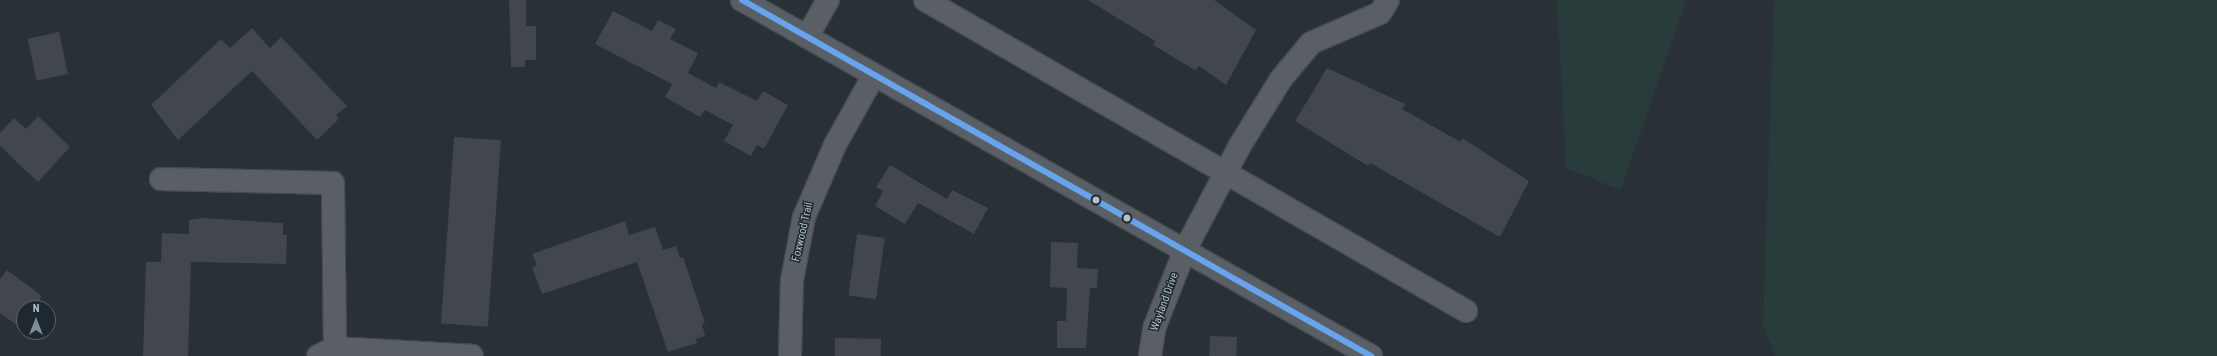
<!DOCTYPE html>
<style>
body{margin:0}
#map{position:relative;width:2217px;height:356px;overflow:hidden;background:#293036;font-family:"Roboto Condensed",sans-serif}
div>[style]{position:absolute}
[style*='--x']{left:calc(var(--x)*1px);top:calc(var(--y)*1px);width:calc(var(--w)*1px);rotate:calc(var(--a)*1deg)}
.green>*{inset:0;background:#273c3b}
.building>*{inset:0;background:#41474c;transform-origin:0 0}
.roads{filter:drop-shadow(1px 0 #474c51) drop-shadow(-1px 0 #474c51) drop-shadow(0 1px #474c51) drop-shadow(0 -1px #474c51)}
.minor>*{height:22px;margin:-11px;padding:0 11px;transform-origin:11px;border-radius:11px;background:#595f65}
.bus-1>*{height:6px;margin:-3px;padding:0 3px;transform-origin:3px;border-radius:3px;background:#66a4ee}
.dots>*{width:11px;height:11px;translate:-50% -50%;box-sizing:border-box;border:2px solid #1d2830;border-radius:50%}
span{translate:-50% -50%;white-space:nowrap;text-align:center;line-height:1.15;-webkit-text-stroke:3px #1d2830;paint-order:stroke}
.street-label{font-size:11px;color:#b3bec7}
.north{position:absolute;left:16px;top:300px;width:40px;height:40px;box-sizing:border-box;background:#1d2830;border:1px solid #59646c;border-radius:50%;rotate:0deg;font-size:11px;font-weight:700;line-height:16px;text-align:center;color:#b3bec7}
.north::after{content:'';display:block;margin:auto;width:14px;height:18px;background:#838c94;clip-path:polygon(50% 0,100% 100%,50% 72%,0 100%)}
</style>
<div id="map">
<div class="green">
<i style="clip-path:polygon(1557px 0,1686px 0,1621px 190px,1566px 168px)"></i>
<i style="clip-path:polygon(1774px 0,2217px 0,2217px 356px,1776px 356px,1763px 326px)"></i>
</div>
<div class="building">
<i style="clip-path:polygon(509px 0,526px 0,526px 26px,536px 26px,536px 60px,525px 60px,525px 67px,511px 67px)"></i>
<i style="clip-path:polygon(1088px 0,1214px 0,1256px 30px,1226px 85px,1199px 66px,1195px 70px,1153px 45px,1155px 41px)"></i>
<i style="clip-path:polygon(613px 11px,652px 31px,658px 20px,676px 29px,670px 39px,698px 53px,688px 73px,716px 88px,719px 82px,757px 101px,763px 91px,788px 105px,764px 149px,757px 145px,751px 156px,724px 141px,733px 125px,705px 110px,700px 117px,665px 97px,672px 84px,595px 44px)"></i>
<i style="clip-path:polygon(252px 28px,270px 48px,281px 37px,347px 106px,336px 115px,339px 119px,317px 140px,252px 71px,178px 140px,151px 105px,221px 39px,230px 48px)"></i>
<i style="left:59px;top:32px;width:43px;height:32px;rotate:78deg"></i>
<i style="clip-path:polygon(1327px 68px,1405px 104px,1402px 109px,1461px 142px,1462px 138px,1529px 181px,1500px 237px,1370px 163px,1368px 166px,1295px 121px)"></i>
<i style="clip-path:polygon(38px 116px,70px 147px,38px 182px,0 146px,0 133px,14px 118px,26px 129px)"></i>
<i style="left:454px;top:137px;width:47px;height:187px;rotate:4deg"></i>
<i style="clip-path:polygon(890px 165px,947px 199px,952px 190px,988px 208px,974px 234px,918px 203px,905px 224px,875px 206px,883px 191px,876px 187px)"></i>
<i style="clip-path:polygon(202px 218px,283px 223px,283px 235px,287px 235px,286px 264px,191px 262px,188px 356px,143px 356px,146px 262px,161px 262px,162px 233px,189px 234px,189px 220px)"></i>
<i style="clip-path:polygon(625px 221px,629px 235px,655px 227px,663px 250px,676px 246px,680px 258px,683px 257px,705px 323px,702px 324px,705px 336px,696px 339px,697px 343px,668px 352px,637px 262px,542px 294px,532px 267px,537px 265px,532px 254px)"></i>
<i style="left:857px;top:234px;width:28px;height:62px;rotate:8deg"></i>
<i style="clip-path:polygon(1051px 242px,1078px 243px,1077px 268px,1098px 269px,1097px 288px,1090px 288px,1086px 348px,1057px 348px,1057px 321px,1066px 321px,1067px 288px,1050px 287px)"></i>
<i style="clip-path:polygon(7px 270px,42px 296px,33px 308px,24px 308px,24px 330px,0 313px,0 279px)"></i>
<i style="left:1210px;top:336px;width:27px;height:20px;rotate:2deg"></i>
<i style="left:835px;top:338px;width:46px;height:18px;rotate:1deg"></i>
</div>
<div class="roads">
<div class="minor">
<i style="--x:742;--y:0;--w:723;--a:29.51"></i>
<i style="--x:925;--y:0;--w:624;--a:29.89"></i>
<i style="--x:807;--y:37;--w:43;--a:-60.4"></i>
<i style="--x:161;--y:179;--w:172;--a:1.3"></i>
<i style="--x:333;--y:183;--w:165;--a:89.3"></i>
<i style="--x:318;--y:356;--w:19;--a:-25"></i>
<i style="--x:335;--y:348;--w:137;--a:3.3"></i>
<i style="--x:790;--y:356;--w:76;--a:-88.5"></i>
<i style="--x:792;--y:280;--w:64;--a:-79.2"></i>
<i style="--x:804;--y:217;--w:78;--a:-66.7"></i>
<i style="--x:835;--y:145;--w:80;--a:-60.9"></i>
<i style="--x:1150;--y:356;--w:30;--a:-81"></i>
<i style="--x:1155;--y:326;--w:82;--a:-68.5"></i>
<i style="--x:1185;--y:250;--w:116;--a:-62.3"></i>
<i style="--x:1239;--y:147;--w:80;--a:-58.3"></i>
<i style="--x:1281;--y:79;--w:47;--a:-50.2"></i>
<i style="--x:1311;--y:43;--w:75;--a:-23.5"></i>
<i style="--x:1380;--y:13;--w:15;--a:-58"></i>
</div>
</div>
<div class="bus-1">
<i style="--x:742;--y:0;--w:723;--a:29.51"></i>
</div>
<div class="dots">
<i style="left:1096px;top:200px;background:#b3bec7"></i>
<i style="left:1127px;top:218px;background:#b3bec7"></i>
</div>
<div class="street-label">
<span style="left:803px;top:232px;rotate:-77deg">Foxwood Trail</span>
<span style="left:1165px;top:302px;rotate:-70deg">Wayland Drive</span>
</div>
<div class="north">N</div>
</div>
